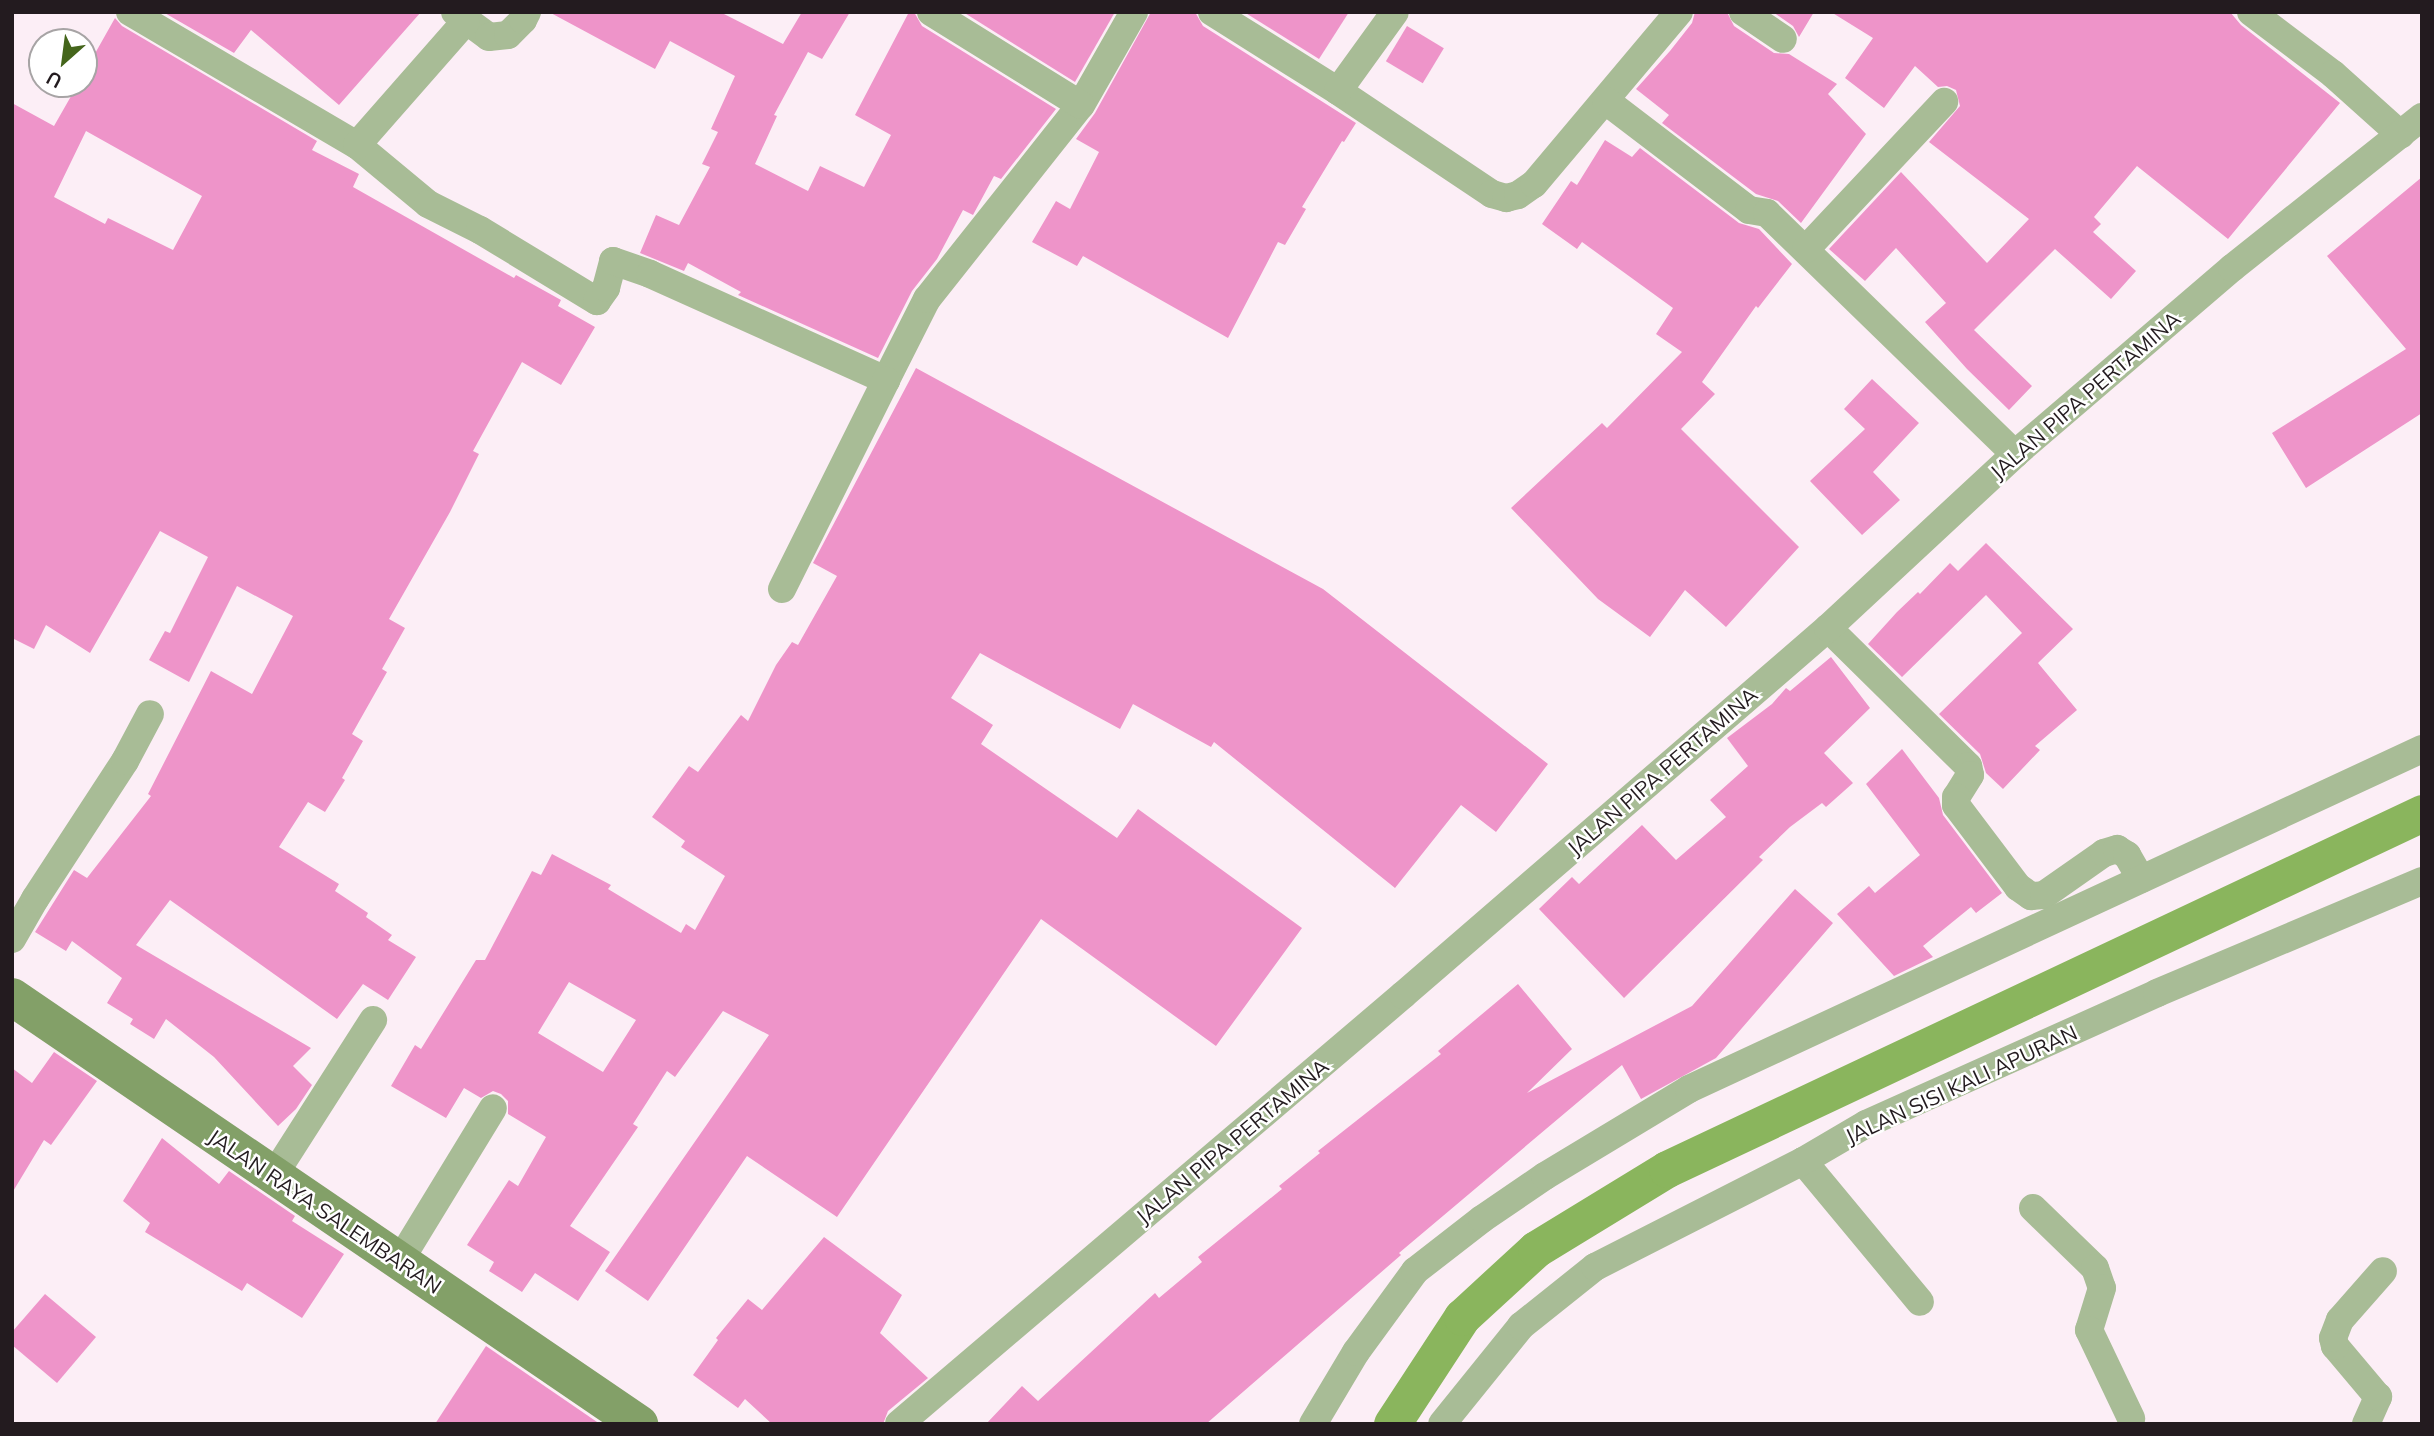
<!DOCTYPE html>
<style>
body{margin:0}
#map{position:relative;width:2434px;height:1436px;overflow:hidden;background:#fceef6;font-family:Mulish,sans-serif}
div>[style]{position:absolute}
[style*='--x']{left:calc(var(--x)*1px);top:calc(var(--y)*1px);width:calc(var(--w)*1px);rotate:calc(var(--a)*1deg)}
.canal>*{height:37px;margin:-18.5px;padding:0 18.5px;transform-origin:18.5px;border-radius:18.5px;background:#8ab55d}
.building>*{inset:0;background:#ee94c9;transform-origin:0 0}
.minor>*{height:28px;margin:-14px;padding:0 14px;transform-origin:14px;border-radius:14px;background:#a8bc96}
.secondary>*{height:38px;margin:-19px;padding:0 19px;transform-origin:19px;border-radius:19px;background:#83a068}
span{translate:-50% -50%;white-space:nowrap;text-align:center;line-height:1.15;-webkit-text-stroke:5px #fff;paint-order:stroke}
.street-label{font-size:21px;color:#231b1f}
.frame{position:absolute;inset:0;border:14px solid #231b1f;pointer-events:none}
.north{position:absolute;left:28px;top:28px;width:70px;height:70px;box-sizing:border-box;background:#fff;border:2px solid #a7a4a5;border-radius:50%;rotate:208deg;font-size:19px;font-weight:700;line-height:28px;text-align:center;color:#231b1f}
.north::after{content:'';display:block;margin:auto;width:24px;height:32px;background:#44651b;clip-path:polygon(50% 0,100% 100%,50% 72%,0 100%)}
</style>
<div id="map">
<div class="canal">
<i style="--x:1392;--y:1424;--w:128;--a:-56.8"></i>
<i style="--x:1462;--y:1317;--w:100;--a:-42.6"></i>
<i style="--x:1536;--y:1249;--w:153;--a:-31.4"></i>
<i style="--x:1667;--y:1169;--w:835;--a:-25.24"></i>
</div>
<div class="building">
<i style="clip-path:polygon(163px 12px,421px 12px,339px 105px,251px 30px,234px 53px)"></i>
<i style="clip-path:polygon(549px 12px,720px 12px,783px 44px,802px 12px,850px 12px,822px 59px,808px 52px,774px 115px,777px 116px,755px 164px,808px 191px,820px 166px,864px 187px,891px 135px,855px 115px,909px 12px,914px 12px,922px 26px,1056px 109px,1001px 179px,994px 176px,973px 215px,963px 210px,937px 259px,912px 291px,878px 358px,738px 295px,741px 292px,688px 263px,684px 271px,640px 253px,656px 215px,679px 225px,710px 167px,702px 164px,718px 132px,711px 129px,735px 76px,670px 41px,655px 69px)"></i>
<i style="clip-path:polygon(963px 12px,1115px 12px,1075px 82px)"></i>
<i style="clip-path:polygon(1151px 12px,1195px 12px,1203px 26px,1356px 123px,1344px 142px,1342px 141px,1302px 207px,1306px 209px,1285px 245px,1278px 242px,1228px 338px,1083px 256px,1077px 266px,1032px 242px,1056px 201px,1070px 209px,1099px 152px,1076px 139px,1095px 113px)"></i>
<i style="clip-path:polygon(1244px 12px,1349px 12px,1319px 59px)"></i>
<i style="clip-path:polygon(1695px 12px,1727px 12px,1734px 26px,1774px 53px,1789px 54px,1837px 84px,1828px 94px,1866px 134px,1801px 223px,1778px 201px,1756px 194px,1662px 123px,1669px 115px,1636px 89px,1670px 51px,1692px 23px)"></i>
<i style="clip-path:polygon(1773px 12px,1814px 12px,1799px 37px,1793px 26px)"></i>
<i style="clip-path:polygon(1831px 12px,2230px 12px,2241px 25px,2340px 103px,2228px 239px,2137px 166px,2094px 217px,2101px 224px,2093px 232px,2136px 271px,2111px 299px,2055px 249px,1974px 330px,2032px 386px,2009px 410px,1967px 369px,1925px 322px,1946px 303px,1896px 248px,1865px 281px,1829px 249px,1901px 172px,1987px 263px,2029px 219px,1929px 142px,1960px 106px,1956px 90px,1947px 86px,1938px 87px,1915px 66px,1884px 108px,1845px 78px,1873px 38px)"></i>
<i style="clip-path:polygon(evenodd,115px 18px,122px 26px,317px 141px,312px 150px,359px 174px,353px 187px,514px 278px,516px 275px,561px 300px,558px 306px,595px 327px,561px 385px,522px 362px,473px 451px,479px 454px,450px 512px,389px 619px,405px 628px,382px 669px,387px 672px,352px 734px,363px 741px,342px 778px,345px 780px,325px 812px,308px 802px,279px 847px,339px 884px,335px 891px,368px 913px,366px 917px,392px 935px,388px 940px,416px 957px,388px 1000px,363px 984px,337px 1019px,170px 900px,136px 945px,311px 1048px,293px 1066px,312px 1085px,296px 1109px,278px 1126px,214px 1057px,166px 1019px,154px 1039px,130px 1024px,133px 1019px,107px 1003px,122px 978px,72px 941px,66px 951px,35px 932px,74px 870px,87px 878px,151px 796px,148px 794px,211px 671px,252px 694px,293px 616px,237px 586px,189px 682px,149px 660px,165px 631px,170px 633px,208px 557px,160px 531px,90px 653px,46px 625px,34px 649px,12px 638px,12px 103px,54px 126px,78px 84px,84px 84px,84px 73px,115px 18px,86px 131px,202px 196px,173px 250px,108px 218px,105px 224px,54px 197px,86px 131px)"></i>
<i style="left:1407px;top:26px;width:43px;height:41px;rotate:31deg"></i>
<i style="clip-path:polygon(1605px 140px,1632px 157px,1640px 148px,1739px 223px,1759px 229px,1792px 264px,1758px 308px,1756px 306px,1702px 382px,1715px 394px,1681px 429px,1799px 547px,1726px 627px,1685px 590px,1650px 637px,1598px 599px,1511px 508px,1602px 423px,1607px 428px,1682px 352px,1656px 334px,1673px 308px,1582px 242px,1577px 249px,1542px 224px,1571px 181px,1577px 185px)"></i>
<i style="clip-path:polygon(2422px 177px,2422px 413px,2306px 488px,2272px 433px,2406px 349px,2327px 256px)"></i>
<i style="clip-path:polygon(evenodd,916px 368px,1323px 589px,1548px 764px,1496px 832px,1461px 805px,1395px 888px,1214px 742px,1211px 747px,1133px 704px,1120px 729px,980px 653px,951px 698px,993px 725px,981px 744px,1117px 838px,1138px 809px,1302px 928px,1216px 1046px,1041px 919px,837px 1217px,747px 1156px,648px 1301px,605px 1271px,769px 1035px,723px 1011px,675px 1077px,667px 1071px,633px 1124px,638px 1127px,570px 1226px,610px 1252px,578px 1301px,535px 1273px,522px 1292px,489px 1271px,494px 1262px,467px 1245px,509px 1180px,518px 1186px,546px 1137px,508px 1114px,508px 1101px,501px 1094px,493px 1091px,481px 1098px,464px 1088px,446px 1118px,391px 1086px,415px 1045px,421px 1049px,476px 960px,485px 960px,532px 871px,541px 875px,552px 854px,611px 885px,608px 889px,681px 933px,686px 924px,695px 930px,725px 876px,681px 847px,685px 841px,652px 817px,689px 766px,698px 772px,741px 715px,748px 721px,776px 665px,792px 642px,798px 645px,837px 576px,813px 563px,916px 368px,569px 982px,636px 1020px,603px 1072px,538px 1033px,569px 982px)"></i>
<i style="clip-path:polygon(1872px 379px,1919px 423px,1873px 472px,1900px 500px,1862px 535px,1810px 481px,1865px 429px,1844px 409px)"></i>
<i style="clip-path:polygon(1986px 543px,2073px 629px,2038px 663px,2077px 710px,2035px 746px,2040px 750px,2003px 789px,1986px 773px,1980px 754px,1939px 714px,2022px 633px,1986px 595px,1902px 677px,1868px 644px,1897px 612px,1918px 592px,1920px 594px,1950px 563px,1958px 571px)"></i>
<i style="clip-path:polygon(1831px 657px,1870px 708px,1824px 753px,1853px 783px,1826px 807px,1822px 803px,1790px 827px,1759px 857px,1763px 860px,1624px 998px,1539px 909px,1572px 877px,1579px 884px,1642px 825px,1676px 860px,1726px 817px,1710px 800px,1748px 766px,1727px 738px,1772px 704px,1786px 688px,1790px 691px)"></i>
<i style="clip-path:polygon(1902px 749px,1939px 798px,1943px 815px,2002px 893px,1976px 913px,1971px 907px,1923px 946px,1933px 957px,1894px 976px,1837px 914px,1869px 886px,1875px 893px,1920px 855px,1866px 784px)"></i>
<i style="clip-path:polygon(1795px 889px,1833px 923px,1716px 1058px,1641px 1099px,1622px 1065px,1399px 1253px,1401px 1255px,1206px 1424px,986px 1424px,1022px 1386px,1038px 1401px,1155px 1293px,1159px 1298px,1202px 1262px,1198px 1257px,1282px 1189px,1279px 1186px,1320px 1153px,1318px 1151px,1441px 1054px,1438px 1051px,1518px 984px,1572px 1049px,1527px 1093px,1692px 1006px)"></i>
<i style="clip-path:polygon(54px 1052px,97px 1081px,51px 1145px,44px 1140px,12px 1193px,12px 1068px,32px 1083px)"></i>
<i style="clip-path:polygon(162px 1138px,219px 1184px,229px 1171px,295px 1216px,292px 1221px,344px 1254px,302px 1318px,247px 1283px,242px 1291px,145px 1232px,150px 1223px,123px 1201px)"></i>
<i style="clip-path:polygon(824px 1237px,902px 1295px,880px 1333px,928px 1378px,888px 1411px,883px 1424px,772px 1424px,745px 1399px,738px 1408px,693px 1375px,718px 1340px,716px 1338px,748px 1299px,762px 1310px)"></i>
<i style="clip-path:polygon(45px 1294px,96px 1337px,57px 1383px,12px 1345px,12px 1332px)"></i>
<i style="clip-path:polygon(486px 1346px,600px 1424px,435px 1424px)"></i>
</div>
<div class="minor">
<i style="--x:130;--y:12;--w:263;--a:30.4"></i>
<i style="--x:357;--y:145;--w:92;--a:39.7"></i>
<i style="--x:428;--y:204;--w:58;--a:26.6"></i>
<i style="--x:480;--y:230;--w:137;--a:31.3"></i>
<i style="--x:597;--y:301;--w:16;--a:-55"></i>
<i style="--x:606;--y:288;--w:28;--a:-75"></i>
<i style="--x:613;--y:261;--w:39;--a:19"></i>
<i style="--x:650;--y:274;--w:259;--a:24.2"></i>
<i style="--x:886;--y:380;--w:91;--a:-63.2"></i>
<i style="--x:927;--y:299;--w:248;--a:-51.6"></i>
<i style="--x:1081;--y:105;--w:107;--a:-60.3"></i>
<i style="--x:455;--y:12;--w:42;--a:36.3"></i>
<i style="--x:489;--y:37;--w:19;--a:-6"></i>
<i style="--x:508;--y:35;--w:21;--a:-45"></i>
<i style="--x:523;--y:20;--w:9;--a:-63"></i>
<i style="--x:931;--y:12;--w:176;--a:31.8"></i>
<i style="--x:1212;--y:12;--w:149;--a:32.1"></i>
<i style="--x:1338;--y:91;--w:185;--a:33.8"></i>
<i style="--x:1492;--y:194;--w:15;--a:16"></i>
<i style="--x:1506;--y:198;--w:12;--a:-14"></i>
<i style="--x:1518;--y:195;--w:19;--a:-35"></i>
<i style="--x:1534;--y:184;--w:225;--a:-49.9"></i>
<i style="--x:1743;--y:12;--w:48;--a:34"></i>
<i style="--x:2251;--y:12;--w:103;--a:37.1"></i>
<i style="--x:2333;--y:74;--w:91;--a:41.9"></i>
<i style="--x:1338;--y:91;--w:97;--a:-54.2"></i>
<i style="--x:1606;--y:101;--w:180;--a:37.3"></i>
<i style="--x:1749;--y:210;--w:18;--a:9"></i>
<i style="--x:1767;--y:213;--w:346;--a:44.2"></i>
<i style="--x:357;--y:145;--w:164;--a:-48.7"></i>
<i style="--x:1806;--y:249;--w:202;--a:-46.8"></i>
<i style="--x:782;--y:589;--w:233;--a:-63.5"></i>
<i style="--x:1828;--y:628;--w:197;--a:44.6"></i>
<i style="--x:1968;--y:766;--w:9;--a:77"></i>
<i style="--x:1970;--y:775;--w:26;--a:122"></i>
<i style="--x:1956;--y:797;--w:8;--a:90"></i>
<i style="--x:1956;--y:805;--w:103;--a:52.9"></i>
<i style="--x:2018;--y:887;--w:16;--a:35"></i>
<i style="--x:2031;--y:896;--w:13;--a:-4"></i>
<i style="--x:2044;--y:895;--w:73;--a:-35"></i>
<i style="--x:2104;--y:853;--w:14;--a:-17"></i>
<i style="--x:2117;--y:849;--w:12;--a:31"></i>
<i style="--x:2127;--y:855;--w:28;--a:60"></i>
<i style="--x:12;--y:939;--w:46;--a:-60.1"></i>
<i style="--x:35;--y:899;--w:165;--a:-56.9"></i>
<i style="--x:125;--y:761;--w:53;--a:-62"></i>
<i style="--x:1803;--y:1161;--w:183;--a:50.3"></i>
<i style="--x:274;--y:1175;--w:184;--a:-57.4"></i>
<i style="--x:2033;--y:1208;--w:86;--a:44.1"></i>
<i style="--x:2095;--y:1268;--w:21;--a:71"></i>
<i style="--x:2102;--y:1288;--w:44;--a:107.2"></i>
<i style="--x:2089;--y:1330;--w:98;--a:64.5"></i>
<i style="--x:399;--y:1262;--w:180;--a:-58.6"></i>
<i style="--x:899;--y:1424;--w:662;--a:-40.4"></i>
<i style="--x:1403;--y:995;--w:562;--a:-40.81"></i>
<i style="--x:1828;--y:628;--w:255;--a:-42.9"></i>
<i style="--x:2015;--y:454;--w:286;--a:-40.6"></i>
<i style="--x:2232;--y:268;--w:243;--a:-38.5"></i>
<i style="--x:1313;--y:1424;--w:84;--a:-59.2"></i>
<i style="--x:1356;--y:1352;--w:100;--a:-53.9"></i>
<i style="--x:1415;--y:1271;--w:85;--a:-37.8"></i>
<i style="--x:1482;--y:1219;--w:76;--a:-34.3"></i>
<i style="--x:1545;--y:1176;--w:168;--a:-31.1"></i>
<i style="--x:1689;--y:1089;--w:808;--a:-24.88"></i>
<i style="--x:1442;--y:1424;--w:126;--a:-51.1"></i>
<i style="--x:1521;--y:1326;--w:95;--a:-38.6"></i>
<i style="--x:1595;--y:1267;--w:233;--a:-27"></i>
<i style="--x:1803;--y:1161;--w:73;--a:-30.4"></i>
<i style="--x:1866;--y:1124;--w:319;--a:-24.2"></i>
<i style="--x:2157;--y:993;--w:288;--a:-22.9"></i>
<i style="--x:2366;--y:1424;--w:30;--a:-66"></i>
<i style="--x:2378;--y:1397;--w:67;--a:-130.1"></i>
<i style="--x:2335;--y:1346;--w:8;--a:-104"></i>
<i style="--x:2333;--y:1338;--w:19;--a:-69"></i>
<i style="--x:2340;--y:1320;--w:65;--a:-48.7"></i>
</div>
<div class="secondary">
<i style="--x:12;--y:997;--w:759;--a:34.26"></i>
</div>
<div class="street-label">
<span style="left:2085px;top:395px;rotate:-41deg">JALAN PIPA PERTAMINA</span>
<span style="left:1662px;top:771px;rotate:-41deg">JALAN PIPA PERTAMINA</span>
<span style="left:1961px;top:1084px;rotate:-25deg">JALAN SISI KALI APURAN</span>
<span style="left:1232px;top:1141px;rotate:-40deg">JALAN PIPA PERTAMINA</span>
<span style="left:325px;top:1211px;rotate:34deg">JALAN RAYA SALEMBARAN</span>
</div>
<div class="frame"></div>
<div class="north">U</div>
</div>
